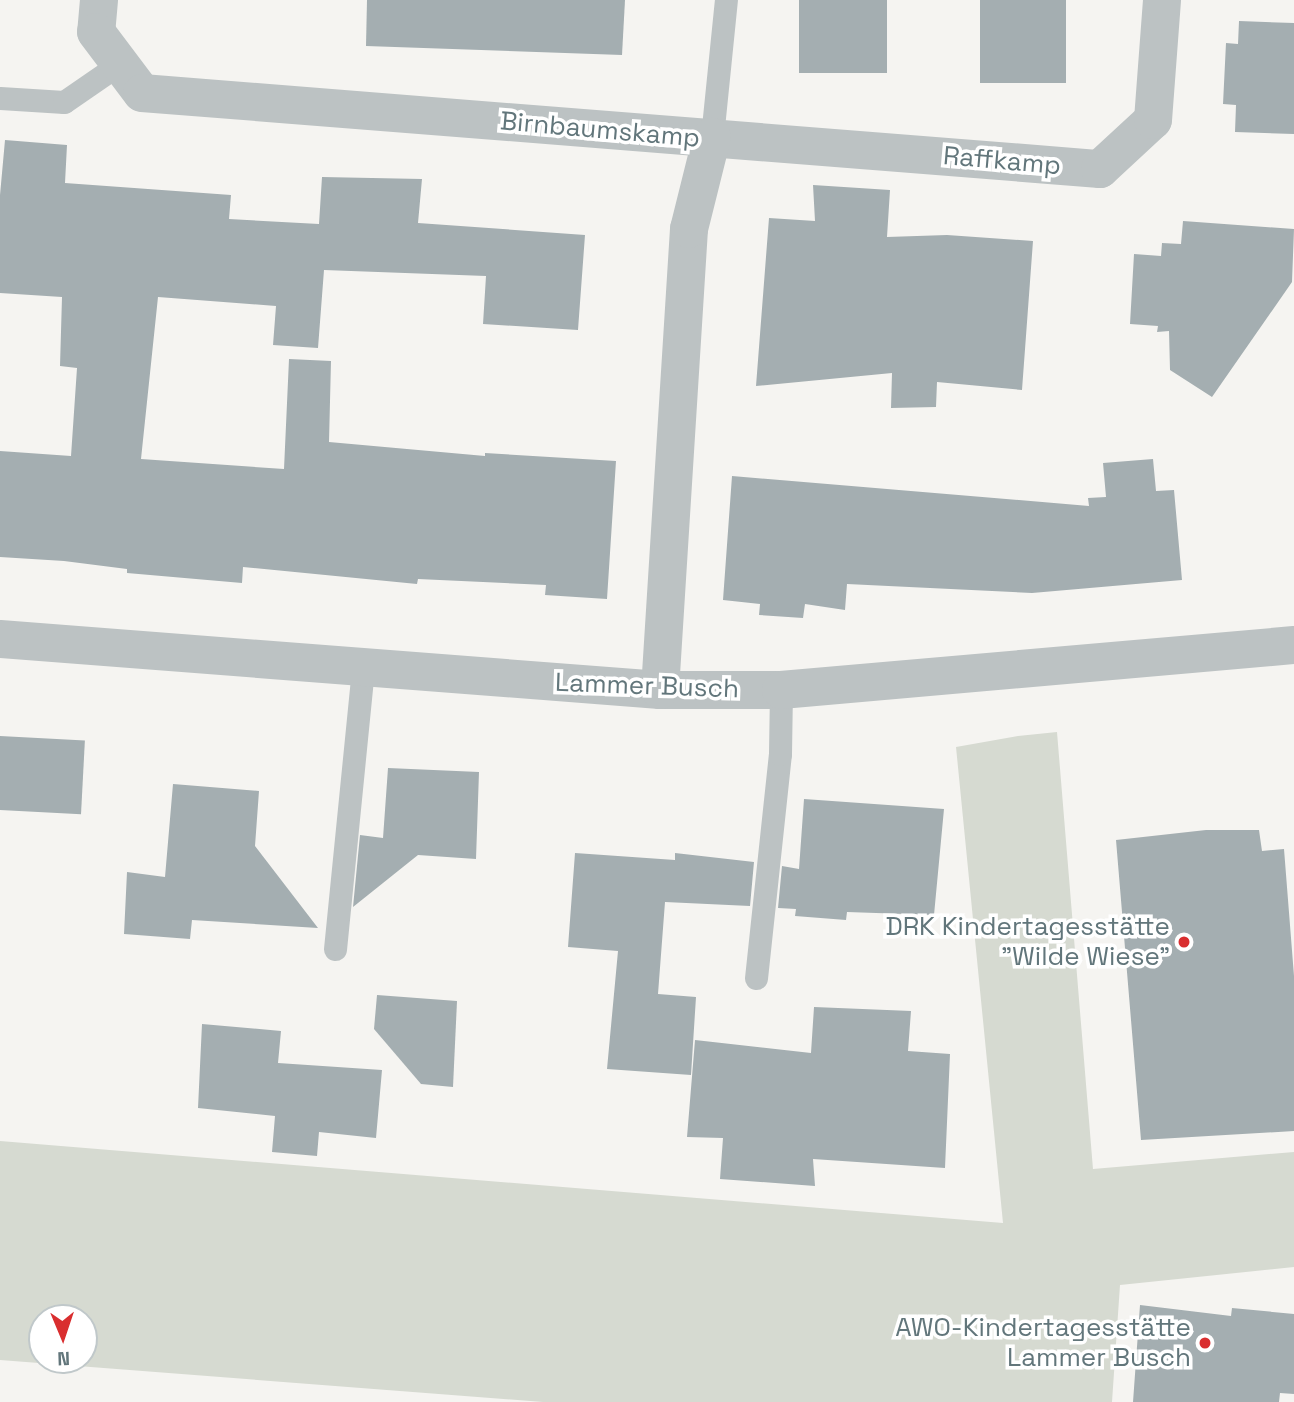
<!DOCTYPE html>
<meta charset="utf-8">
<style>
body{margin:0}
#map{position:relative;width:1294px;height:1402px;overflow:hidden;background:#f5f4f1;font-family:"Space Grotesk",sans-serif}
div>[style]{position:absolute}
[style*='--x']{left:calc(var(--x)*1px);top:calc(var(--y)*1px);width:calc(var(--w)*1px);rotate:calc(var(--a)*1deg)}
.green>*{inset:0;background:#d6dad1}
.building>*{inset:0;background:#a4aeb1;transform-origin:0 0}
.service>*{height:23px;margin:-11.5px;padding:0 11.5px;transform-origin:11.5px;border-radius:11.5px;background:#bcc2c3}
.minor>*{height:38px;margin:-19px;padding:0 19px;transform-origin:19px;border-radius:19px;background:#bcc2c3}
.dots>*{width:19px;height:19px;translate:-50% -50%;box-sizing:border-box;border:4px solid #fff;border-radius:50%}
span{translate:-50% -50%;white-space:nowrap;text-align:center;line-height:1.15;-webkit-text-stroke:7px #fff;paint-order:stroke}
.street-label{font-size:26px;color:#62767b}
.poi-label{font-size:26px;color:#62767b}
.right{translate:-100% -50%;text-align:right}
.north{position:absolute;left:28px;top:1304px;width:70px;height:70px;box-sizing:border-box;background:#fff;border:2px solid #c0c8ca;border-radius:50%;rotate:178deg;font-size:19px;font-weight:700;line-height:28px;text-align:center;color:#62767b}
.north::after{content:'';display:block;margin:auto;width:24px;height:32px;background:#d92e2f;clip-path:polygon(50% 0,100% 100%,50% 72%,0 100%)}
</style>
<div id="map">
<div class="green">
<i style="clip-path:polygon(evenodd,1057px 732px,1093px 1169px,1294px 1152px,1294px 1267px,1120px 1285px,1112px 1402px,543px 1402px,0 1360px,0 1141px,1003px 1223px,956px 747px,1018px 736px,1057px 732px,42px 1318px,84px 1318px,84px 1360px,42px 1360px,42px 1318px)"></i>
</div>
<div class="building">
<i style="clip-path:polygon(367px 0,625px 0,622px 55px,366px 46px)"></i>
<i style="left:799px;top:0;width:88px;height:73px"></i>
<i style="left:980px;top:0;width:86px;height:83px"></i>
<i style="clip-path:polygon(1239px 21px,1294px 23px,1294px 134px,1235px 132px,1236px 105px,1223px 104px,1226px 43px,1238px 44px)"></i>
<i style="clip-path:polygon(5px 140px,67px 145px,65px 183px,231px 195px,229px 219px,319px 224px,322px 177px,422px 179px,418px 223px,585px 235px,578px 330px,483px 324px,486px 276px,324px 270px,318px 348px,273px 345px,276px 306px,158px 297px,141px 459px,284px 469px,289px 359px,331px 361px,329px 442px,485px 456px,485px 453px,616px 461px,607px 599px,545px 595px,546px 585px,418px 579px,417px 584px,243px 567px,242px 583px,127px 573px,127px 569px,64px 561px,0 557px,0 451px,71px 456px,77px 368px,60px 366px,62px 297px,0 293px,0 195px)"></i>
<i style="clip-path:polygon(813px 185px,890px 190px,887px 237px,947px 235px,1033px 241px,1022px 390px,937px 382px,936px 407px,891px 408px,892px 373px,756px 386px,769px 218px,815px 221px)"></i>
<i style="clip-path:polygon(1183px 221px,1294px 229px,1292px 282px,1212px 397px,1170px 370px,1169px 331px,1157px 332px,1158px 326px,1130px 324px,1134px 254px,1161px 256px,1162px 243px,1181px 244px)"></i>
<i style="clip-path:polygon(1153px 459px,1156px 491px,1174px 490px,1182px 580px,1032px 593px,847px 584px,845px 610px,805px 604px,803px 618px,759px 615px,760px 604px,723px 600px,732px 476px,1089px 506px,1088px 498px,1106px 497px,1103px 463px)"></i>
<i style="left:0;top:736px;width:85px;height:74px;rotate:3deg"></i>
<i style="clip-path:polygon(388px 768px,479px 772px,476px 859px,418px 855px,353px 907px,360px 835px,383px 838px)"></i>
<i style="clip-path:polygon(173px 784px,259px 791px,255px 846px,318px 928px,192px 920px,190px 939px,124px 934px,127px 872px,165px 877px)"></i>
<i style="clip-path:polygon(804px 799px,944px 809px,934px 915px,847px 912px,846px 920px,795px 916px,796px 909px,778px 908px,782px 866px,799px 869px)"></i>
<i style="clip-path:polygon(1206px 830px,1259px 830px,1262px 851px,1284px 849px,1294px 976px,1294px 1131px,1141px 1140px,1116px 840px)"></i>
<i style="clip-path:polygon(575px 853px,675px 860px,675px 853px,754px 862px,750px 906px,665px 902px,658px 994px,696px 997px,691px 1075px,607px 1069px,618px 951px,568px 947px)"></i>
<i style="clip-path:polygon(377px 995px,457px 1001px,453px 1087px,421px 1084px,374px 1029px)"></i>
<i style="clip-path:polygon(814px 1007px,911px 1011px,908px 1051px,950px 1054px,945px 1168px,813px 1159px,815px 1186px,720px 1179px,723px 1138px,687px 1137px,695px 1040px,811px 1053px)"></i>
<i style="clip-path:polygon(202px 1024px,281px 1031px,278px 1063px,382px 1070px,376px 1138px,319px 1132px,317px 1156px,272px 1152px,275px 1116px,198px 1108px)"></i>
<i style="clip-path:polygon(1140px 1305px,1231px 1316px,1232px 1308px,1294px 1314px,1294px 1394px,1280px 1393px,1279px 1402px,1133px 1402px)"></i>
</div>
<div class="service">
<i style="--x:0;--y:98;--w:64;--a:3.6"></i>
<i style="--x:64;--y:102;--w:67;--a:-34.6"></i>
<i style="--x:712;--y:137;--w:138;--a:-84.2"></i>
<i style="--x:335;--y:949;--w:282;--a:-84.3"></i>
<i style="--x:756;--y:978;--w:225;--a:-83.9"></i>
<i style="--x:780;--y:754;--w:64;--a:-89.1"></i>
</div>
<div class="minor">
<i style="--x:99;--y:0;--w:32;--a:95"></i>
<i style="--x:96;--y:32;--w:76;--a:53"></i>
<i style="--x:142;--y:93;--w:961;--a:4.54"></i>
<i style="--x:1100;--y:169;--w:72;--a:-42.8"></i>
<i style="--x:1153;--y:120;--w:120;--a:-85.7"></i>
<i style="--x:0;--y:639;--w:662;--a:4.42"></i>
<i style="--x:660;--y:690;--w:121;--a:0"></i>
<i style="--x:781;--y:690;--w:515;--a:-5.01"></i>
<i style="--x:660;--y:690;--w:462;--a:-86.4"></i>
<i style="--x:689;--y:229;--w:95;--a:-76"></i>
</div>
<div class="dots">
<i style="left:1184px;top:942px;background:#d92e2f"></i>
<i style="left:1205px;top:1343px;background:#d92e2f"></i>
</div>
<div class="street-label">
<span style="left:600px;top:130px;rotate:5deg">Birnbaumskamp</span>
<span style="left:1002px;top:161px;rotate:5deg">Raffkamp</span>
<span style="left:647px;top:686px;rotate:2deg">Lammer Busch</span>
</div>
<div class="poi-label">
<span class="right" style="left:1170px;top:942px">DRK Kindertagesstätte<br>"Wilde Wiese"</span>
<span class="right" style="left:1191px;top:1343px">AWO-Kindertagesstätte<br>Lammer Busch</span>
</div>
<div class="north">N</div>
</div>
